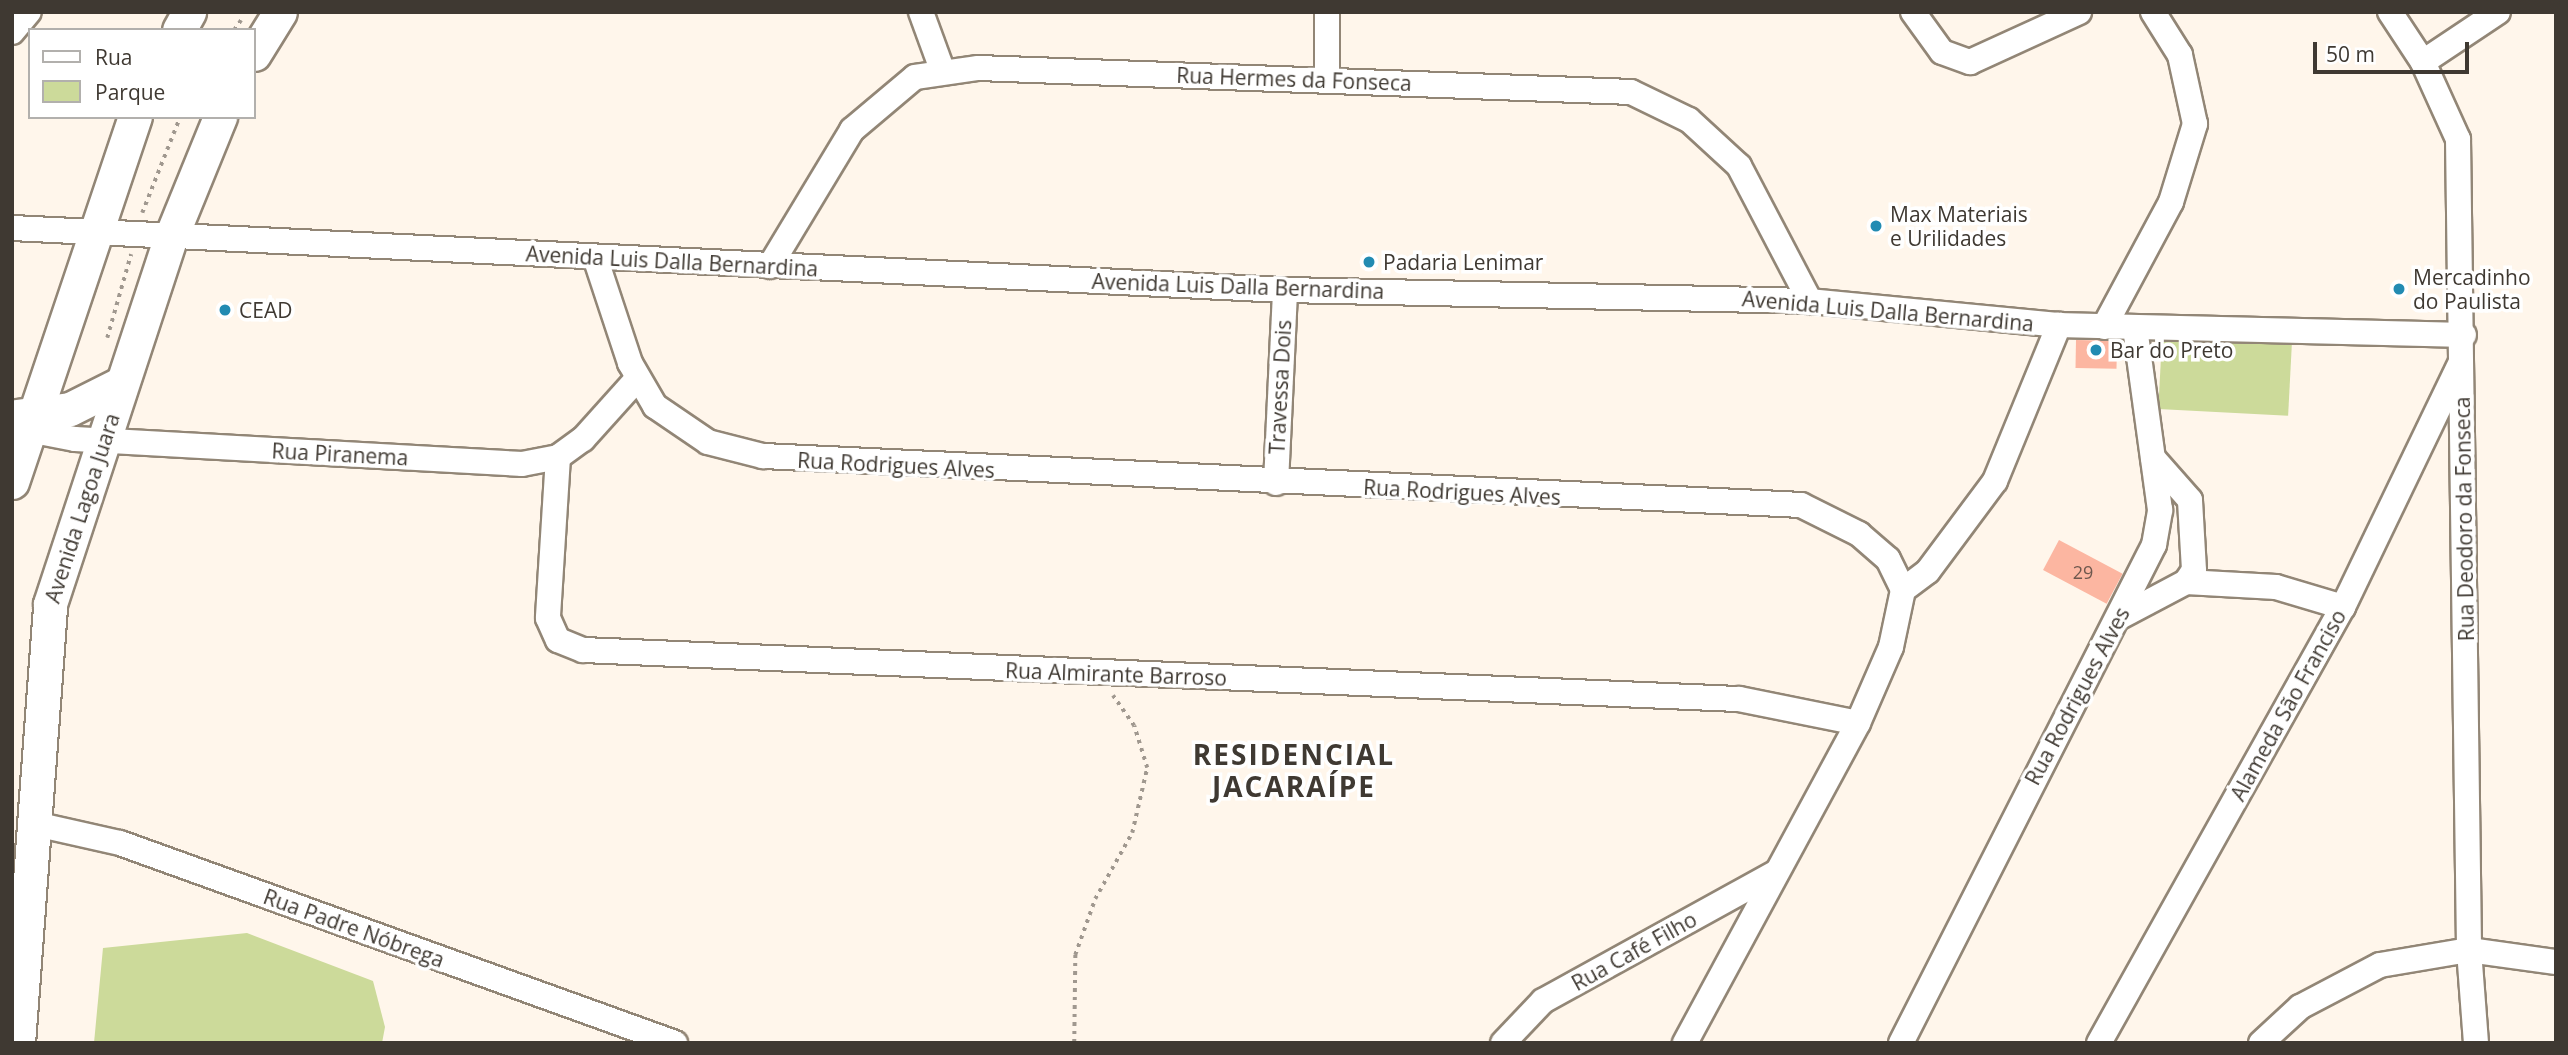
<!DOCTYPE html>
<meta charset="utf-8">
<style>
body{margin:0}
#map{position:relative;width:2568px;height:1055px;overflow:hidden;background:#fff6eb;font-family:"Open Sans",sans-serif}
div>[style]{position:absolute}
[style*='--x']{left:calc(var(--x)*1px);top:calc(var(--y)*1px);width:calc(var(--w)*1px);rotate:calc(var(--a)*1deg)}
.green>*{inset:0;background:#ccda9a;transform-origin:0 0}
.building>*{inset:0;background:#fcb6a1;transform-origin:0 0}
.path>*{height:3.5px;margin-top:-1.75px;transform-origin:0;background:repeating-linear-gradient(90deg,#a0988f 0 3.5px,transparent 0 8.5px)}
.roads{filter:drop-shadow(2px 0 #928676) drop-shadow(-2px 0 #928676) drop-shadow(0 2px #928676) drop-shadow(0 -2px #928676)}
.minor>*{height:24px;margin:-12px;padding:0 12px;transform-origin:12px;border-radius:12px;background:#fff}
.secondary>*{height:33px;margin:-16.5px;padding:0 16.5px;transform-origin:16.5px;border-radius:16.5px;background:#fff}
.dots>*{width:19px;height:19px;translate:-50% -50%;box-sizing:border-box;border:4px solid #fff;border-radius:50%}
span{translate:-50% -50%;white-space:nowrap;text-align:center;line-height:1.15;-webkit-text-stroke:7px #fff;paint-order:stroke}
.number-label{font-size:18px;color:#6e584e}
.number-label span{-webkit-text-stroke-width:0}
.street-label{font-size:21px;color:#3f3932}
.poi-label{font-size:21px;color:#3f3932}
.left{translate:0 -50%;text-align:left}
.district-label{font-size:28px;color:#3f3932;font-weight:700;letter-spacing:2px}
.frame{position:absolute;inset:0;border:14px solid #3f3932;pointer-events:none}
.legend{position:absolute;left:28px;top:28px;width:228px;height:91px;box-sizing:border-box;background:#fff;border:2px solid #b2b0ad;margin:0;padding:9px 12px;list-style:none;font-size:21px;color:#3f3932}
.legend li{display:flex;align-items:center;gap:14px;height:35px}
.legend b{width:35px;border:2px solid #b2b0ad}
.scale{position:absolute;left:2313px;top:42px;width:156px;height:32px;box-sizing:border-box;border:4px solid #3f3932;border-top:0;padding-left:9px;font-size:21px;line-height:24px;white-space:nowrap;color:#3f3932;-webkit-text-stroke:5px #fff;paint-order:stroke}
</style>
<div id="map">
<div class="green">
<i style="left:2162px;top:338px;width:130px;height:71px;rotate:3deg"></i>
<i style="clip-path:polygon(247px 933px,373px 981px,385px 1027px,382px 1043px,94px 1043px,103px 948px)"></i>
</div>
<div class="building">
<i style="left:2076px;top:340px;width:41px;height:28px;rotate:1deg"></i>
<i style="left:2059px;top:540px;width:72px;height:34px;rotate:28deg"></i>
</div>
<div class="path">
<i style="--x:234;--y:30;--w:12;--a:-55"></i>
<i style="--x:142;--y:213;--w:103;--a:-68.4"></i>
<i style="--x:107;--y:338;--w:87;--a:-74.1"></i>
<i style="--x:1074;--y:1043;--w:88;--a:-89.3"></i>
<i style="--x:1075;--y:955;--w:59;--a:-70.3"></i>
<i style="--x:1095;--y:899;--w:76;--a:-60.7"></i>
<i style="--x:1132;--y:833;--w:67;--a:-77"></i>
<i style="--x:1147;--y:768;--w:44;--a:-107.2"></i>
<i style="--x:1134;--y:726;--w:37;--a:-125"></i>
</div>
<div class="roads">
<div class="minor">
<i style="--x:921;--y:12;--w:64;--a:69.9"></i>
<i style="--x:1327;--y:12;--w:68;--a:90"></i>
<i style="--x:1913;--y:12;--w:49;--a:54.1"></i>
<i style="--x:1942;--y:52;--w:30;--a:20"></i>
<i style="--x:1970;--y:62;--w:120;--a:-24.6"></i>
<i style="--x:2390;--y:12;--w:60;--a:56.6"></i>
<i style="--x:2423;--y:62;--w:85;--a:65.6"></i>
<i style="--x:2458;--y:139;--w:811;--a:89.22"></i>
<i style="--x:2469;--y:950;--w:93;--a:85.7"></i>
<i style="--x:12;--y:32;--w:26;--a:-50"></i>
<i style="--x:2423;--y:62;--w:90;--a:-33.7"></i>
<i style="--x:12;--y:228;--w:1275;--a:2.79"></i>
<i style="--x:1285;--y:290;--w:525;--a:1.2"></i>
<i style="--x:1810;--y:301;--w:250;--a:5.5"></i>
<i style="--x:2059;--y:325;--w:405;--a:1.4"></i>
<i style="--x:595;--y:257;--w:112;--a:71.7"></i>
<i style="--x:630;--y:363;--w:50;--a:59.8"></i>
<i style="--x:655;--y:406;--w:64;--a:34.2"></i>
<i style="--x:708;--y:442;--w:57;--a:14.3"></i>
<i style="--x:763;--y:456;--w:1039;--a:2.7"></i>
<i style="--x:1801;--y:505;--w:65;--a:26.6"></i>
<i style="--x:1859;--y:534;--w:38;--a:41"></i>
<i style="--x:1888;--y:559;--w:34;--a:64"></i>
<i style="--x:1903;--y:590;--w:58;--a:101.9"></i>
<i style="--x:1891;--y:647;--w:83;--a:113.5"></i>
<i style="--x:1858;--y:723;--w:364;--a:118.4"></i>
<i style="--x:770;--y:266;--w:159;--a:-58.9"></i>
<i style="--x:852;--y:130;--w:82;--a:-40.1"></i>
<i style="--x:915;--y:77;--w:64;--a:-8.1"></i>
<i style="--x:978;--y:68;--w:653;--a:2.1"></i>
<i style="--x:1631;--y:92;--w:64;--a:25.8"></i>
<i style="--x:1689;--y:120;--w:68;--a:42.6"></i>
<i style="--x:1739;--y:166;--w:153;--a:62.3"></i>
<i style="--x:2104;--y:327;--w:142;--a:-61.8"></i>
<i style="--x:2171;--y:202;--w:82;--a:-72.9"></i>
<i style="--x:2195;--y:124;--w:71;--a:-102.3"></i>
<i style="--x:2180;--y:55;--w:51;--a:-122.1"></i>
<i style="--x:13;--y:427;--w:63;--a:11"></i>
<i style="--x:75;--y:439;--w:448;--a:3.2"></i>
<i style="--x:522;--y:464;--w:37;--a:-11"></i>
<i style="--x:558;--y:457;--w:31;--a:-36"></i>
<i style="--x:583;--y:439;--w:81;--a:-48"></i>
<i style="--x:558;--y:457;--w:161;--a:93.6"></i>
<i style="--x:548;--y:618;--w:24;--a:66"></i>
<i style="--x:558;--y:640;--w:27;--a:22"></i>
<i style="--x:583;--y:650;--w:1157;--a:2.43"></i>
<i style="--x:1739;--y:699;--w:121;--a:11.4"></i>
<i style="--x:1276;--y:483;--w:193;--a:-87.3"></i>
<i style="--x:2186;--y:582;--w:90;--a:3.2"></i>
<i style="--x:2276;--y:587;--w:70;--a:16.6"></i>
<i style="--x:1903;--y:590;--w:31;--a:-37"></i>
<i style="--x:1928;--y:571;--w:112;--a:-53.3"></i>
<i style="--x:1995;--y:481;--w:169;--a:-67.7"></i>
<i style="--x:2120;--y:617;--w:75;--a:-27.9"></i>
<i style="--x:2186;--y:582;--w:14;--a:-56"></i>
<i style="--x:2194;--y:570;--w:70;--a:-93.3"></i>
<i style="--x:2190;--y:500;--w:56;--a:-131.4"></i>
<i style="--x:31;--y:823;--w:91;--a:12.7"></i>
<i style="--x:120;--y:843;--w:590;--a:19.82"></i>
<i style="--x:1503;--y:1043;--w:58;--a:-46.4"></i>
<i style="--x:1543;--y:1001;--w:265;--a:-28.9"></i>
<i style="--x:1901;--y:1043;--w:559;--a:-63.07"></i>
<i style="--x:2154;--y:545;--w:36;--a:-80"></i>
<i style="--x:2160;--y:510;--w:184;--a:-97.8"></i>
<i style="--x:2099;--y:1043;--w:500;--a:-60.8"></i>
<i style="--x:2343;--y:607;--w:270;--a:-64.3"></i>
<i style="--x:2261;--y:1043;--w:53;--a:-42.7"></i>
<i style="--x:2300;--y:1007;--w:90;--a:-27.7"></i>
<i style="--x:2380;--y:965;--w:90;--a:-9.6"></i>
<i style="--x:2469;--y:950;--w:88;--a:7.9"></i>
</div>
<div class="secondary">
<i style="--x:179;--y:30;--w:21;--a:-61"></i>
<i style="--x:254;--y:54;--w:49;--a:-58.2"></i>
<i style="--x:16;--y:416;--w:54;--a:-7.4"></i>
<i style="--x:70;--y:409;--w:58;--a:-26.6"></i>
<i style="--x:12;--y:482;--w:385;--a:-71.4"></i>
<i style="--x:18;--y:1043;--w:440;--a:-85.8"></i>
<i style="--x:50;--y:604;--w:386;--a:-71.8"></i>
<i style="--x:171;--y:237;--w:130;--a:-67.8"></i>
</div>
</div>
<div class="dots">
<i style="left:1876px;top:226px;background:#228bb2"></i>
<i style="left:1369px;top:262px;background:#228bb2"></i>
<i style="left:2399px;top:289px;background:#228bb2"></i>
<i style="left:225px;top:310px;background:#228bb2"></i>
<i style="left:2096px;top:350px;background:#228bb2"></i>
</div>
<div class="number-label">
<span style="left:2083px;top:572px">29</span>
</div>
<div class="street-label">
<span style="left:1294px;top:79px;rotate:2deg">Rua Hermes da Fonseca</span>
<span style="left:672px;top:261px;rotate:3deg">Avenida Luis Dalla Bernardina</span>
<span style="left:1238px;top:286px;rotate:2deg">Avenida Luis Dalla Bernardina</span>
<span style="left:1888px;top:311px;rotate:5deg">Avenida Luis Dalla Bernardina</span>
<span style="left:1280px;top:387px;rotate:-87deg">Travessa Dois</span>
<span style="left:340px;top:454px;rotate:3deg">Rua Piranema</span>
<span style="left:896px;top:465px;rotate:3deg">Rua Rodrigues Alves</span>
<span style="left:1462px;top:492px;rotate:3deg">Rua Rodrigues Alves</span>
<span style="left:82px;top:508px;rotate:-72deg">Avenida Lagoa Juara</span>
<span style="left:2464px;top:519px;rotate:-91deg">Rua Deodoro da Fonseca</span>
<span style="left:1116px;top:674px;rotate:2deg">Rua Almirante Barroso</span>
<span style="left:2077px;top:696px;rotate:-62deg">Rua Rodrigues Alves</span>
<span style="left:2288px;top:705px;rotate:-61deg">Alameda São Franciso</span>
<span style="left:354px;top:928px;rotate:20deg">Rua Padre Nóbrega</span>
<span style="left:1634px;top:951px;rotate:-29deg">Rua Café Filho</span>
</div>
<div class="poi-label">
<span class="left" style="left:1890px;top:226px">Max Materiais<br>e Urilidades</span>
<span class="left" style="left:1383px;top:262px">Padaria Lenimar</span>
<span class="left" style="left:2413px;top:289px">Mercadinho<br>do Paulista</span>
<span class="left" style="left:239px;top:310px">CEAD</span>
<span class="left" style="left:2110px;top:350px">Bar do Preto</span>
</div>
<div class="district-label">
<span style="left:1294px;top:770px">RESIDENCIAL<br>JACARAÍPE</span>
</div>
<div class="frame"></div>
<ul class="legend">
<li><b style="height:9px;background:#fff"></b>Rua</li>
<li><b style="height:19px;background:#ccda9a"></b>Parque</li>
</ul>
<div class="scale">50 m</div>
</div>
